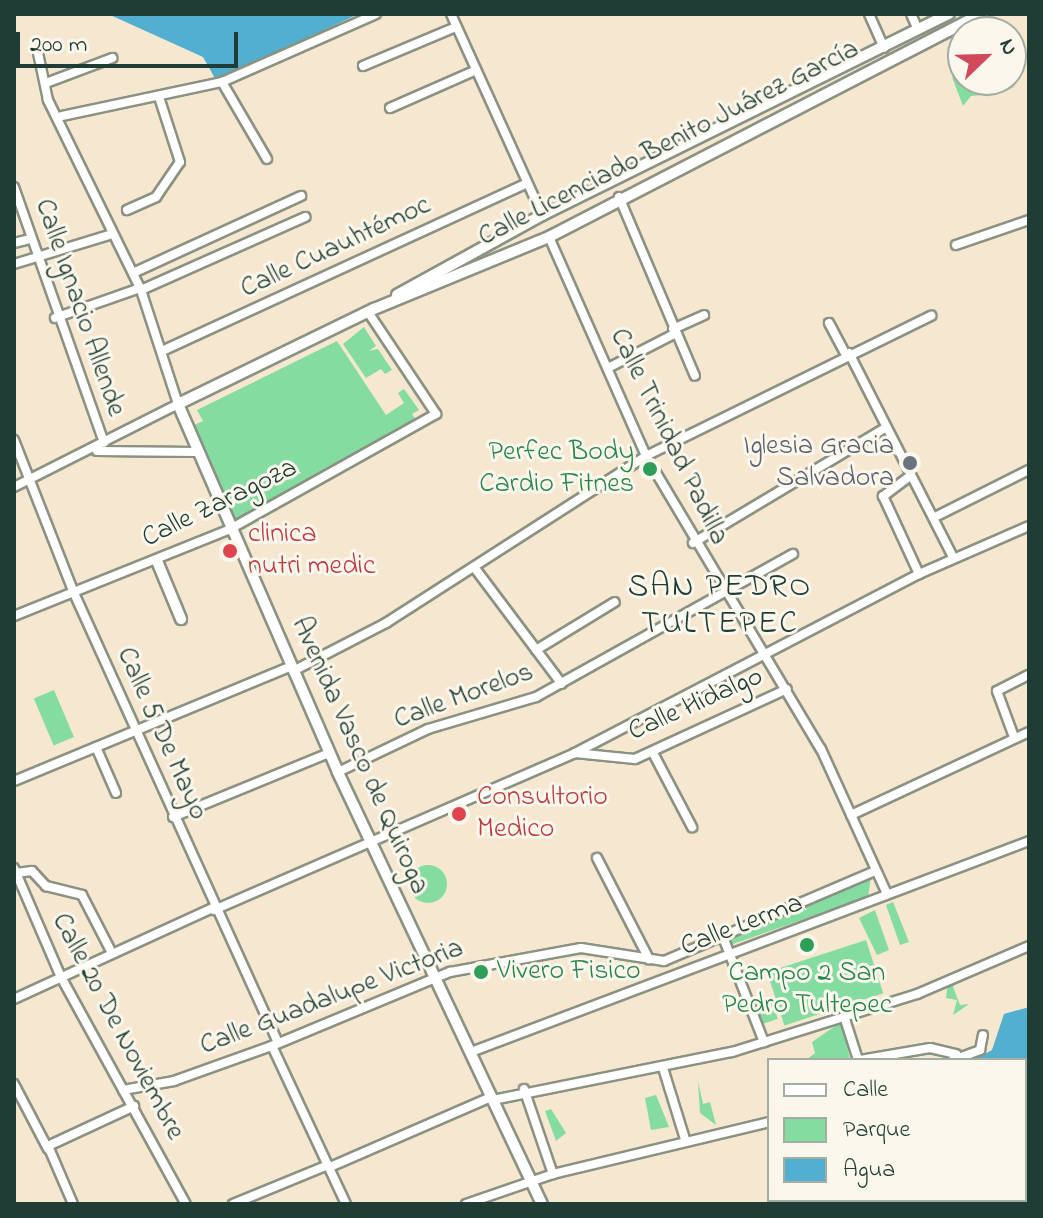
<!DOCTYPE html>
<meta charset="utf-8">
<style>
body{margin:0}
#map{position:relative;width:1043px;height:1218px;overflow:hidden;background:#f6e7d0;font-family:"Indie Flower",sans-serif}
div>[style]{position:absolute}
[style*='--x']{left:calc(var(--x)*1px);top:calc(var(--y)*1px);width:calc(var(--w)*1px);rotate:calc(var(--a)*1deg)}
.green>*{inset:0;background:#85dca0;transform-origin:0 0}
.round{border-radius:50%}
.water>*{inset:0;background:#52afd0}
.roads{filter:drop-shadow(2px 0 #8a9282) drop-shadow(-2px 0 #8a9282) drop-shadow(0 2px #8a9282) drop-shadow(0 -2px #8a9282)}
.minor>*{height:8px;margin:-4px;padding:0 4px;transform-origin:4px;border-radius:4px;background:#fff}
.tertiary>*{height:10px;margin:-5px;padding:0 5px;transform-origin:5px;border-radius:5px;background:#fff}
.dots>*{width:22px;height:22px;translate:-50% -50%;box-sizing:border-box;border:4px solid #fbf7ec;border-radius:50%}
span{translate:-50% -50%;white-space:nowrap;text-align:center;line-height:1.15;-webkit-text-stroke:6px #fbf7ec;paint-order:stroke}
.street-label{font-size:28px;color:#1f3d34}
.worship-label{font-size:28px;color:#5b616d}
.right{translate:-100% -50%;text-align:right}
.leisure-label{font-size:28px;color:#27864d}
.left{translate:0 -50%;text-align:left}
.health-label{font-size:28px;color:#be3a42}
.quarter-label{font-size:32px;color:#1f3d34;letter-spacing:2px}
.frame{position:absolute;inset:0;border:16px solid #1f3d34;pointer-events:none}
.legend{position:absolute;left:767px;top:1058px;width:260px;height:144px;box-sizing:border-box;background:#fbf7ec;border:2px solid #a3ada2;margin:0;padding:10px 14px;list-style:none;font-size:24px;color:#1f3d34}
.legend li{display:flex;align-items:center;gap:16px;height:40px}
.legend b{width:40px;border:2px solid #a3ada2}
.north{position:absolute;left:947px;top:16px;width:80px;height:80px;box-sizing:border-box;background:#fbf7ec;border:2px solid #a3ada2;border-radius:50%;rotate:67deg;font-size:22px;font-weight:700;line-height:32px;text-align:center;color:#1f3d34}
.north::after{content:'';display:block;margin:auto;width:28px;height:36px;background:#d1495b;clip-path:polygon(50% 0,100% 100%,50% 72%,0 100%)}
.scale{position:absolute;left:16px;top:32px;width:222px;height:36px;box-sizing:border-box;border:4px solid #1f3d34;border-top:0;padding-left:10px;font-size:24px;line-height:28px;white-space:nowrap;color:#1f3d34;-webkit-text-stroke:6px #fbf7ec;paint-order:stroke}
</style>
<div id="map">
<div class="green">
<i style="clip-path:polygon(959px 74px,962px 80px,1005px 80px,1008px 88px,1017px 86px,1004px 91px,999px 81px,991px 84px,995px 94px,971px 96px,963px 106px,952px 77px)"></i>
<i style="clip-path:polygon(364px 327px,376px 346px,369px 351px,378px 349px,392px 370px,385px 374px,381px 369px,366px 378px,343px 344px)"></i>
<i style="clip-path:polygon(337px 341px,386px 415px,404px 403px,398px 393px,404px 389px,419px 410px,412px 414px,417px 422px,233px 525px,192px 426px,203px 421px,197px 410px)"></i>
<i style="left:54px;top:690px;width:51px;height:22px;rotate:67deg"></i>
<i class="round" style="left:409px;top:865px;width:38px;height:38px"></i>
<i style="clip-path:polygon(871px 877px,868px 897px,730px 945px,731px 938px)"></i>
<i style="clip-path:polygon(893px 902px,909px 942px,900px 945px,886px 905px)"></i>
<i style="clip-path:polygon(875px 910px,889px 950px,877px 955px,859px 918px)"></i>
<i style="left:866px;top:940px;width:56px;height:104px;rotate:72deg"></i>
<i style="clip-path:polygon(960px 978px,953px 987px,960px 1005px,969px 1004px,953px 1015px,957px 1000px,946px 998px,948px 982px)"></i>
<i style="left:771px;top:999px;width:21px;height:19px;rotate:71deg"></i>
<i style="clip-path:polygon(841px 1022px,850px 1059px,806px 1060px,815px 1053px,812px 1042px)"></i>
<i style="clip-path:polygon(698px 1081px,703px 1104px,710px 1102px,716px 1125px,700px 1113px)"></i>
<i style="clip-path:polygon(656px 1095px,669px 1127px,651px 1130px,645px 1098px)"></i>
<i style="clip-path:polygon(551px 1109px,566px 1133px,556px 1141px,545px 1111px)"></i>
</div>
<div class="water">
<i style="clip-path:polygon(108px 14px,358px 14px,217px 82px,203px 57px)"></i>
<i style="clip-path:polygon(1029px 1007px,1029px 1204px,945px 1204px,1025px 1200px,1025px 1060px,974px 1060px,992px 1050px,1004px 1014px)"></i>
</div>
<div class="roads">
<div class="minor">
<i style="--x:451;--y:14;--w:221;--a:65.6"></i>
<i style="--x:869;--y:14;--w:37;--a:66"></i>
<i style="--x:911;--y:14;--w:17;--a:66"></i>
<i style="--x:363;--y:66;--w:101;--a:-22.8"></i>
<i style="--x:222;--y:82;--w:89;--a:59.7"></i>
<i style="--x:46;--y:83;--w:71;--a:-20.7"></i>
<i style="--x:390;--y:108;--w:94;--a:-23.8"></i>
<i style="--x:62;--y:116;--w:164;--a:-12"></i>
<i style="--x:222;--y:82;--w:168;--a:-23.8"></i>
<i style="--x:14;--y:187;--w:271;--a:70.6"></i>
<i style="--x:619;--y:197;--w:194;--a:67"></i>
<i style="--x:127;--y:210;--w:32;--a:-24"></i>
<i style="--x:156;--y:197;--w:42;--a:-55.6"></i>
<i style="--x:180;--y:162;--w:68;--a:-107.9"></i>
<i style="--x:549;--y:237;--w:240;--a:66.1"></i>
<i style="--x:646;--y:456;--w:341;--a:59.2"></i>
<i style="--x:821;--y:749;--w:159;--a:65.5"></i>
<i style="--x:14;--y:243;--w:16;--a:-14"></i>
<i style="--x:956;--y:245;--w:77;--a:-18.9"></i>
<i style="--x:14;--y:264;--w:99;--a:-17"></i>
<i style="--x:133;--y:273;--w:185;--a:-24.6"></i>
<i style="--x:141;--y:290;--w:180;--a:-24"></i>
<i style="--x:55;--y:318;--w:90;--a:-19.4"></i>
<i style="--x:829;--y:323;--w:36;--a:62"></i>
<i style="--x:673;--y:329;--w:34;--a:-24"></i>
<i style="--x:162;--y:351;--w:402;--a:-24.7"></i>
<i style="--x:849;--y:353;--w:229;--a:63"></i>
<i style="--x:608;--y:368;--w:76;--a:-27.2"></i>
<i style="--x:14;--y:440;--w:164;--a:68.6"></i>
<i style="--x:74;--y:593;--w:493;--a:65.6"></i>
<i style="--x:97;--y:451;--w:100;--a:0.6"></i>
<i style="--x:910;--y:476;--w:34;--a:143"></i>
<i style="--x:883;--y:496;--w:86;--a:65.2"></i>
<i style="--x:14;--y:487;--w:184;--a:-26.8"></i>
<i style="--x:178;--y:404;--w:120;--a:-108"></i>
<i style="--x:141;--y:290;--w:212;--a:-116.1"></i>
<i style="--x:48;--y:100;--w:48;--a:-102"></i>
<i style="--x:935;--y:517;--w:105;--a:-26.6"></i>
<i style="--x:693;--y:543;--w:224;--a:-30.9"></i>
<i style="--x:474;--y:567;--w:146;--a:53.1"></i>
<i style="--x:14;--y:616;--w:233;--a:-21.9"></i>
<i style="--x:230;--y:529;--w:236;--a:-29.2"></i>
<i style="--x:436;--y:414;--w:123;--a:-123.7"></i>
<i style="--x:536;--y:650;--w:92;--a:-31.3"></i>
<i style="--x:293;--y:671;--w:105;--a:-27.3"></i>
<i style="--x:386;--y:623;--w:309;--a:-32.7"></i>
<i style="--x:646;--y:456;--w:318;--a:-26.2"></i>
<i style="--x:1014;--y:737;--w:49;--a:-110.3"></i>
<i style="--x:997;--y:691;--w:36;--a:-27"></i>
<i style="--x:96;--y:747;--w:50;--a:66.5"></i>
<i style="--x:575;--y:753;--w:60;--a:5.7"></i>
<i style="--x:635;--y:759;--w:167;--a:-24.7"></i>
<i style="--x:653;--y:753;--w:84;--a:62.2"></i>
<i style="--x:338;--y:772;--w:100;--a:-25.5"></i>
<i style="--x:428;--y:729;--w:113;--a:-16.5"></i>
<i style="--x:536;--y:697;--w:294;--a:-29.1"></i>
<i style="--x:14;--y:781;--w:300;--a:-22.5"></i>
<i style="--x:851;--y:815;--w:196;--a:-25"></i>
<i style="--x:173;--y:817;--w:169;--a:-22.3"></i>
<i style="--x:597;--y:858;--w:114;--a:62.8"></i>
<i style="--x:14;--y:868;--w:119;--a:66.7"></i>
<i style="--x:61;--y:977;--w:259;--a:61.2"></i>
<i style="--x:16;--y:873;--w:16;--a:-7"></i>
<i style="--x:32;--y:871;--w:21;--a:47"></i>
<i style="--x:46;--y:886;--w:37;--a:14"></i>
<i style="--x:82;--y:895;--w:65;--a:62.7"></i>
<i style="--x:214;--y:910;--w:394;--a:-23.5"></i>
<i style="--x:575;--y:753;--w:388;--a:-27.5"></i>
<i style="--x:919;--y:574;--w:120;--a:-23.6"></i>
<i style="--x:723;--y:937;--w:113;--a:68.7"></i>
<i style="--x:14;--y:999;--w:219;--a:-24.6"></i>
<i style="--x:844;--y:1016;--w:46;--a:72.3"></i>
<i style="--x:272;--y:1046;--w:174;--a:64.9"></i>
<i style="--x:471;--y:1052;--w:597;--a:-20.71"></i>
<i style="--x:860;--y:1060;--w:71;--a:-9.7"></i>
<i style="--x:930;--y:1048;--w:27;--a:13"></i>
<i style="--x:953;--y:1060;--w:29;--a:-20"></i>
<i style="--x:980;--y:1050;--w:15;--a:-79"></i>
<i style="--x:663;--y:1068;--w:74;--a:72.8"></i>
<i style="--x:14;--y:1084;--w:73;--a:62.4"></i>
<i style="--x:524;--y:1089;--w:90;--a:71.2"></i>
<i style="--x:123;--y:1090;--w:52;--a:-10"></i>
<i style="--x:174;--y:1081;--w:104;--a:-19.7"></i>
<i style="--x:272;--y:1046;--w:193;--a:-22.6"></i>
<i style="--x:450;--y:972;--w:133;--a:-10.4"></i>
<i style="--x:581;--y:948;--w:84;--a:8.9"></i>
<i style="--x:664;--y:961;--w:229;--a:-23.1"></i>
<i style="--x:493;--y:1100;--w:244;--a:-11.4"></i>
<i style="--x:732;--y:1052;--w:194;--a:-17.4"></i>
<i style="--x:917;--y:994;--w:122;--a:-23.2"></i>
<i style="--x:330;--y:1167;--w:176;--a:-23.5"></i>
<i style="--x:73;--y:1204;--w:63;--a:-113.3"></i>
<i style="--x:48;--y:1146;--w:95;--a:-24.9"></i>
<i style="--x:233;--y:1204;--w:103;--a:-22.3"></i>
<i style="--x:466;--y:1204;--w:92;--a:-19"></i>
<i style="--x:553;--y:1174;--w:222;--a:-13.5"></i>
<i style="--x:935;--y:1204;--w:4;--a:-76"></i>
</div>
<div class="tertiary">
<i style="--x:397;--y:295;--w:166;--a:-28.9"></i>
<i style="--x:542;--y:215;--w:454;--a:-26.3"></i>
<i style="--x:157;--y:561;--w:63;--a:67.5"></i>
<i style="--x:542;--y:1204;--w:478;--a:-115.3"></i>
<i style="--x:338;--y:772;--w:401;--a:-113.5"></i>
<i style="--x:178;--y:404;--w:218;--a:-25.9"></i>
<i style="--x:374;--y:309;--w:191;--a:-22.4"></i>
<i style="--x:551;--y:236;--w:485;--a:-27.3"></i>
</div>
</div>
<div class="dots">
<i style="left:910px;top:463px;background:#6b7280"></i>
<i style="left:650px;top:469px;background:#2e9e5b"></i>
<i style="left:230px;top:551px;background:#e0444e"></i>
<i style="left:459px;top:814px;background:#e0444e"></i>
<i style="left:807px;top:945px;background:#2e9e5b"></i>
<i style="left:481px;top:972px;background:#2e9e5b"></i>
</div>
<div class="street-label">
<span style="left:669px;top:144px;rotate:-27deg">Calle Licenciado Benito Juárez García</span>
<span style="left:336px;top:248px;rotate:-25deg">Calle Cuauhtémoc</span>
<span style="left:79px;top:308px;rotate:71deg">Calle Ignacio Allende</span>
<span style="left:668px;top:437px;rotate:64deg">Calle Trinidad Padilla</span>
<span style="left:220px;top:504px;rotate:-26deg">Calle Zaragoza</span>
<span style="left:464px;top:697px;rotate:-20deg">Calle Morelos</span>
<span style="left:696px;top:705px;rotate:-24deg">Calle Hidalgo</span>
<span style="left:161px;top:734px;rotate:66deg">Calle 5 De Mayo</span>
<span style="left:359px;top:756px;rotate:66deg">Avenida Vasco de Quiroga</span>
<span style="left:742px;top:926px;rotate:-21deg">Calle Lerma</span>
<span style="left:332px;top:998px;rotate:-21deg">Calle Guadalupe Victoria</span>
<span style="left:117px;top:1027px;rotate:62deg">Calle 20 De Noviembre</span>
</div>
<div class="worship-label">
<span class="right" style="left:894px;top:463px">Iglesia Gracia<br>Salvadora</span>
</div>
<div class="leisure-label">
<span class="right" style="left:634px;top:469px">Perfec Body<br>Cardio Fitnes</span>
<span class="left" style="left:497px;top:972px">Vivero Fisico</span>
<span style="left:807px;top:990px">Campo 2 San<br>Pedro Tultepec</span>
</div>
<div class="health-label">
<span class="left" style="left:248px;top:551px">clinica<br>nutri medic</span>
<span class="left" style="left:477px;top:814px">Consultorio<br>Medico</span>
</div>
<div class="quarter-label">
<span style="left:720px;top:607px">SAN PEDRO<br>TULTEPEC</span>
</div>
<div class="frame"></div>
<ul class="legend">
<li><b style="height:10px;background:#fff"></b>Calle</li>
<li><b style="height:22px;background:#85dca0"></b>Parque</li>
<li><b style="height:22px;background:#52afd0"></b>Agua</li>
</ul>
<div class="north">N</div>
<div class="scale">200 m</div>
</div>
